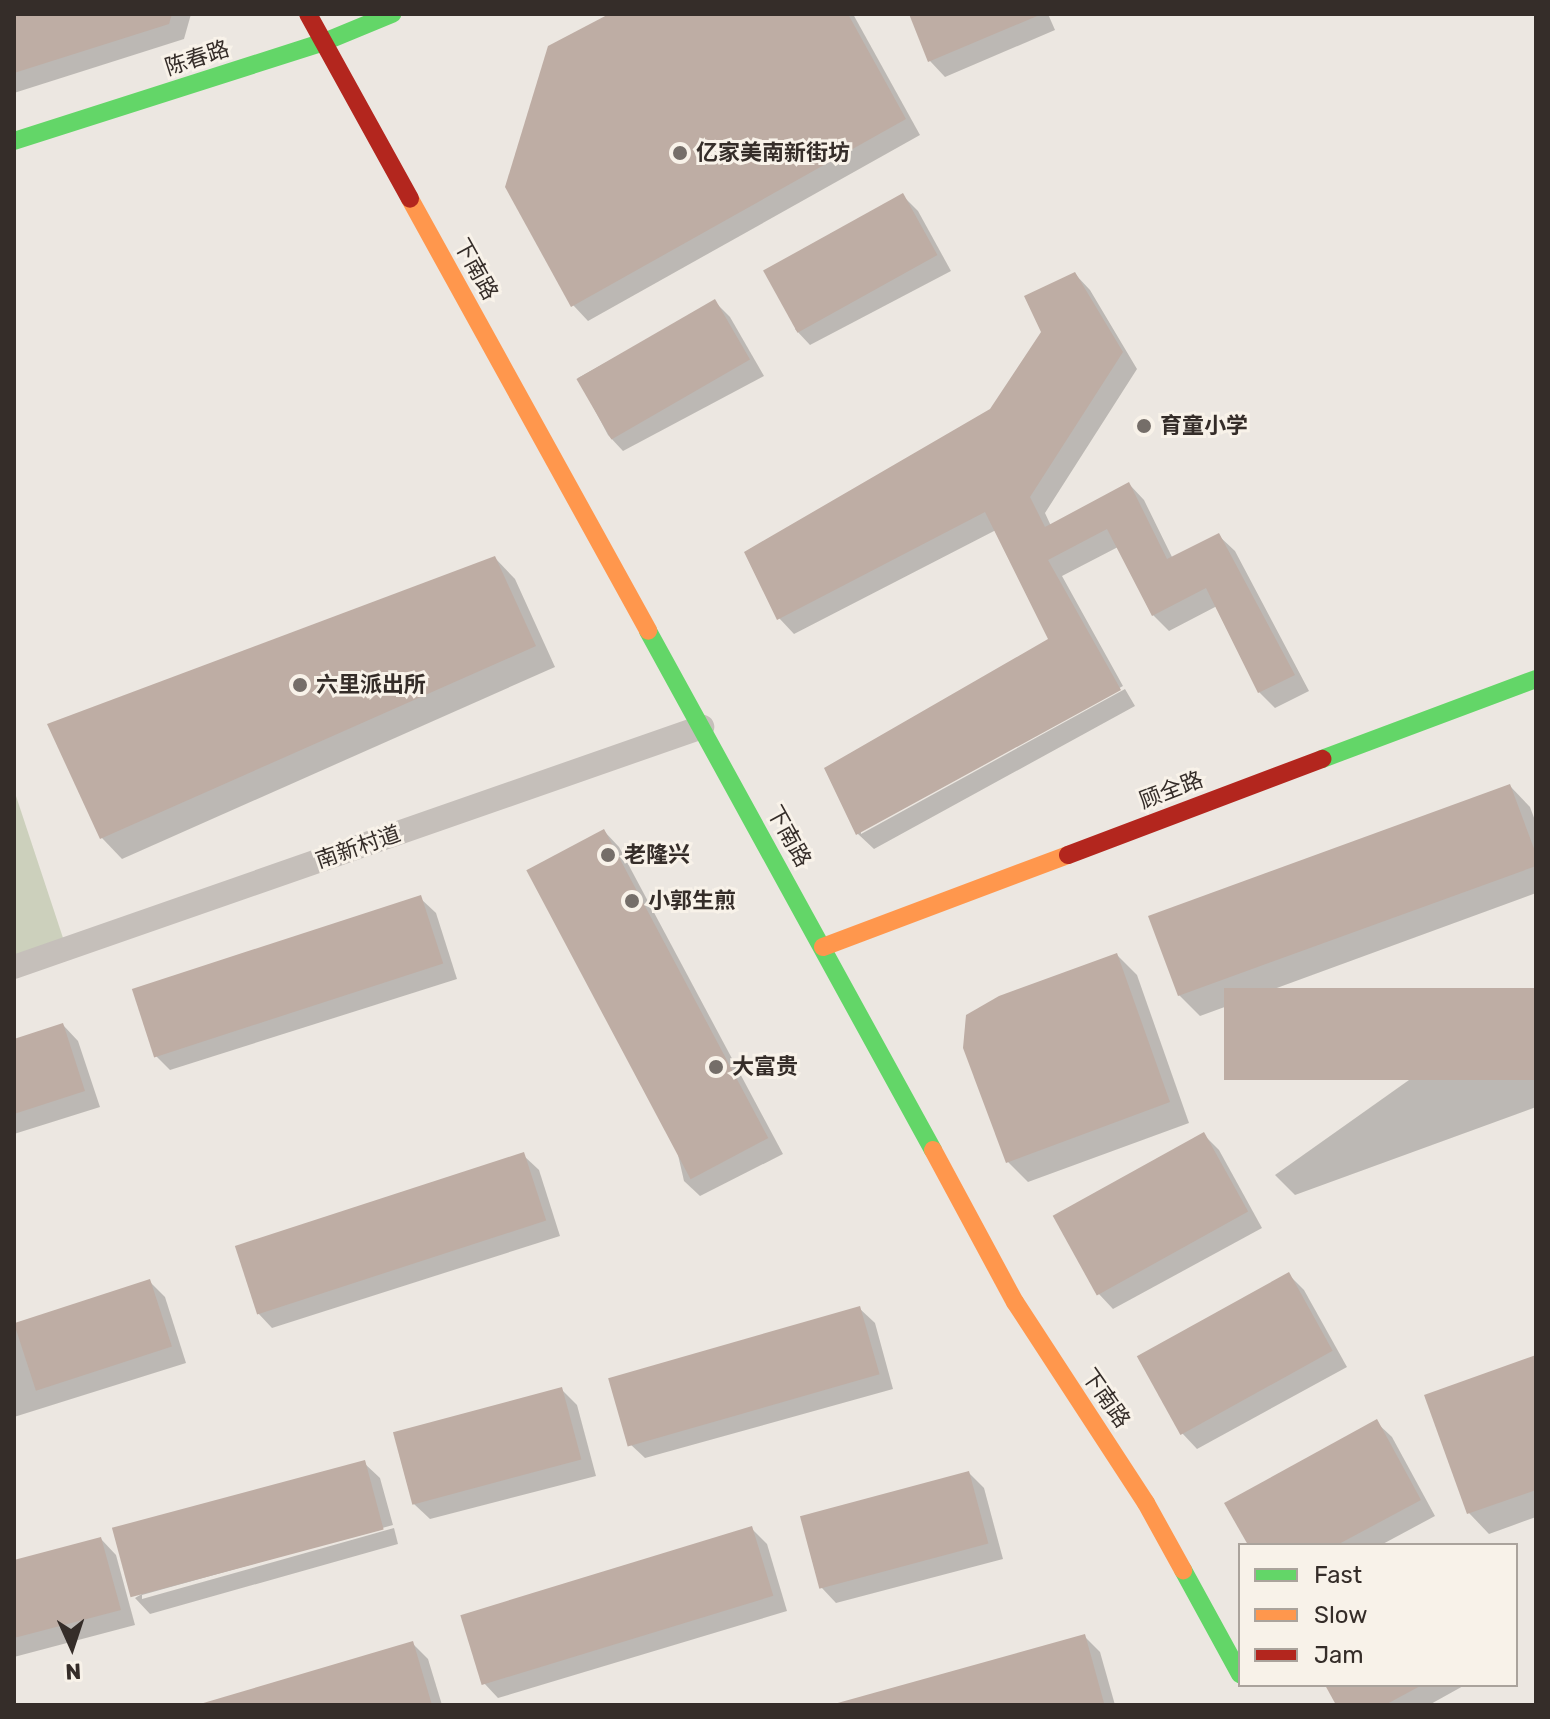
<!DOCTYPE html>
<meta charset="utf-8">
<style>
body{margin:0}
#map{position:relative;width:1550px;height:1719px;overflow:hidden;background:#ece7e1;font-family:Rubik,"Noto Sans SC",sans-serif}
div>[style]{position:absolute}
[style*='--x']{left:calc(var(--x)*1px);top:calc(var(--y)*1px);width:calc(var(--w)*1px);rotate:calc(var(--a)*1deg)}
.green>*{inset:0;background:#ccd0bc}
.shadow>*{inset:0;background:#0003}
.building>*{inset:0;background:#beada4;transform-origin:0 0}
.lane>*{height:24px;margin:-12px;padding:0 12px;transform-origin:12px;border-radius:12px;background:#c5bfba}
.fast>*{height:18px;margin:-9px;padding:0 9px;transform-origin:9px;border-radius:9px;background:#63d668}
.slow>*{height:18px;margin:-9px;padding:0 9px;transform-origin:9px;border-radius:9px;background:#ff974d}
.jam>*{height:18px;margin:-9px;padding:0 9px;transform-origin:9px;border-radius:9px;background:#b3261e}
.dots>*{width:22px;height:22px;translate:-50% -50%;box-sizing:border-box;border:4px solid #f8f2e9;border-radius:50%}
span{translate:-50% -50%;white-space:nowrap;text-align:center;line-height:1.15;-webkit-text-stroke:6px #f8f2e9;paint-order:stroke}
.street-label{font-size:22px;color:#352d29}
.poi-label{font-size:22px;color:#352d29;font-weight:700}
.left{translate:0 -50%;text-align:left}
.frame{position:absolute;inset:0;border:16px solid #352d29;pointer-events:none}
.legend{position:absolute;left:1238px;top:1543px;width:280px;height:144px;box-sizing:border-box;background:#f8f2e9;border:2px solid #aaa39c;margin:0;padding:10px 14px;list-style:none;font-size:24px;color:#352d29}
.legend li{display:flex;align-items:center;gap:16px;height:40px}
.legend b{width:40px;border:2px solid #aaa39c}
.north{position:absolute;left:32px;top:1607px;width:80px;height:80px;-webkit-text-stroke:6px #f8f2e9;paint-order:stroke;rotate:177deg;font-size:22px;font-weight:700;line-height:32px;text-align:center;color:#352d29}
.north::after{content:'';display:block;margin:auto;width:28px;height:36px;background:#352d29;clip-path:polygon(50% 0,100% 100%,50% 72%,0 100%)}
</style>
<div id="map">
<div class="green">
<i style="clip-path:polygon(14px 790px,66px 947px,14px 964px)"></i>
</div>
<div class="shadow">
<i style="clip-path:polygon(14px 14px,191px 14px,184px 39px,14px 93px)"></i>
<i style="clip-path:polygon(614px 14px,853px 14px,920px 135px,588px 321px,573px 305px)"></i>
<i style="clip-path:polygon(911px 14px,1048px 14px,1055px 30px,945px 77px,930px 61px)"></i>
<i style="clip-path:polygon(903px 196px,918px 211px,951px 271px,810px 345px,795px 329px)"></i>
<i style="clip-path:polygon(1075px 274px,1090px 290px,1137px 369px,1045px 513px,1051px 526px,1129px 484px,1144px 500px,1173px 559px,1219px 536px,1235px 551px,1309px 691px,1275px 708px,1259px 692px,1217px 606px,1169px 631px,1153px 615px,1118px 547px,1062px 576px,1123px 686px,861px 830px,861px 834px,1125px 689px,1135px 706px,874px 849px,858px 834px,826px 769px,1051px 640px,996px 530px,794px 634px,779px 618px,747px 553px,991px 410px,1043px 332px,1027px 297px)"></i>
<i style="clip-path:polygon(715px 302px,730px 317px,764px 376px,623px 451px,608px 435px,578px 378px)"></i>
<i style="clip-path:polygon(495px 558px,515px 579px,555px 667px,122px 859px,102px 838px,50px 725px)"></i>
<i style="clip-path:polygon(1510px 786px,1530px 807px,1536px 823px,1536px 893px,1200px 1016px,1179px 995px)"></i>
<i style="clip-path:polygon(604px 831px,619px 847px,783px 1154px,700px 1196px,684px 1181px)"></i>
<i style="clip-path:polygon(420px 898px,436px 913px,457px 979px,170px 1070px,154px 1054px)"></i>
<i style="clip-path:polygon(1117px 955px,1137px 975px,1189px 1123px,1028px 1182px,1008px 1162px)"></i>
<i style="clip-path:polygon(1536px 990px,1536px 1107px,1295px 1195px,1275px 1175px)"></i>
<i style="clip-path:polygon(63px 1025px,78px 1041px,100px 1107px,14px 1134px,14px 1041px)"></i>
<i style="clip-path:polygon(1203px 1134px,1219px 1150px,1262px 1228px,1113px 1309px,1098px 1293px)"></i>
<i style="clip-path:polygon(523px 1155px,539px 1170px,560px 1236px,272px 1328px,257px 1312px)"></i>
<i style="clip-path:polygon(1288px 1274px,1304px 1290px,1347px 1367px,1197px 1449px,1182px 1433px)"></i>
<i style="clip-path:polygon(149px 1281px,165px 1297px,186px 1363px,14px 1417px,14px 1324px)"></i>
<i style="clip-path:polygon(859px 1308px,875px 1323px,893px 1389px,645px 1458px,629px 1443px)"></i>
<i style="clip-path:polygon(1536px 1357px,1536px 1517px,1489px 1534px,1469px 1513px)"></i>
<i style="clip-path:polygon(562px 1390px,577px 1405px,596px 1476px,430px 1519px,414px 1504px)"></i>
<i style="clip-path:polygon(1376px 1422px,1392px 1437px,1435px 1516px,1381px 1545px,1250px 1545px)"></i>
<i style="clip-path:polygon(364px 1463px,380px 1478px,393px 1525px,142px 1595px,142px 1599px,394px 1528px,398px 1544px,150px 1614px,135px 1598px)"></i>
<i style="clip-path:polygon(969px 1473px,984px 1488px,1003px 1559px,836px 1603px,821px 1587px)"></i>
<i style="clip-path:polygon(751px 1528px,767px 1544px,787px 1611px,498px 1698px,483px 1682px)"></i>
<i style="clip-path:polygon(101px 1539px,116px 1555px,135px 1625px,14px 1657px,14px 1562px)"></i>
<i style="clip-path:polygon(1084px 1636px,1100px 1652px,1115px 1705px,838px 1705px)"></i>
<i style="clip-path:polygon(412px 1643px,428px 1659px,442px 1705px,205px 1705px)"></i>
<i style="clip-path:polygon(1327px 1685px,1465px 1685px,1429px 1705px,1338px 1705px)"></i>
</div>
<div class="building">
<i style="clip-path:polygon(14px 14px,172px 14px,169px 24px,14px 73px)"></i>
<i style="clip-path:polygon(609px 14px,848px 14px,906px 119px,571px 307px,505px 187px,548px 46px)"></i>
<i style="clip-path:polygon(909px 14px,1042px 14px,928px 62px)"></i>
<i style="left:903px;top:193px;width:71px;height:160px;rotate:61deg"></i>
<i style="clip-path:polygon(1075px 272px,1123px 352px,1030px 497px,1045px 527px,1129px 482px,1167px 559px,1219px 533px,1295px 675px,1258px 693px,1206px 588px,1152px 616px,1107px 529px,1048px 560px,1121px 690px,856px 835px,824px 768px,1048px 639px,985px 512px,777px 620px,744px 552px,990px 409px,1041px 332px,1024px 296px)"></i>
<i style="left:715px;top:299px;width:70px;height:160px;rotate:60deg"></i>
<i style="clip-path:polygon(495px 556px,536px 646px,100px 839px,47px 724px)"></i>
<i style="clip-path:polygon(1510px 784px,1536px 854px,1536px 866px,1178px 996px,1148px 916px)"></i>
<i style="left:604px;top:829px;width:350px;height:88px;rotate:62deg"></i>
<i style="left:421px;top:895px;width:72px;height:304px;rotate:72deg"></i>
<i style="clip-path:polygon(1117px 953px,1170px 1102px,1006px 1163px,963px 1048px,966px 1015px,999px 996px)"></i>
<i style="left:1536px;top:988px;width:92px;height:312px;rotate:90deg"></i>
<i style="clip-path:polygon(63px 1023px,85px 1091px,14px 1114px,14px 1039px)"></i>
<i style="left:1204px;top:1132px;width:91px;height:173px;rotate:61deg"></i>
<i style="left:524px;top:1152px;width:72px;height:304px;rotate:72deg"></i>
<i style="left:1289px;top:1272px;width:90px;height:174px;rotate:61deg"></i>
<i style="left:150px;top:1279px;width:71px;height:143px;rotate:72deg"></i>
<i style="left:860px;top:1306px;width:71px;height:262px;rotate:74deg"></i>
<i style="clip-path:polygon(1536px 1355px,1536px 1490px,1467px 1514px,1424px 1395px)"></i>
<i style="left:562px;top:1387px;width:75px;height:175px;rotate:75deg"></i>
<i style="clip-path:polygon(1377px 1419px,1421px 1500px,1337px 1545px,1248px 1545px,1224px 1503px)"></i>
<i style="left:365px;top:1460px;width:72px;height:262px;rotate:75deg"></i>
<i style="left:969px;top:1471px;width:75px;height:175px;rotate:75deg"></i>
<i style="left:752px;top:1526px;width:73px;height:305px;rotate:73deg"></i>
<i style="clip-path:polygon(101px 1537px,121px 1610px,14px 1638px,14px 1560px)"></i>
<i style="clip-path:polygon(1085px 1634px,1104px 1703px,834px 1705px,834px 1704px)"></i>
<i style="clip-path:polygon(413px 1641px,432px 1705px,200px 1705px,200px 1704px)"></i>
<i style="clip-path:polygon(1325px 1685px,1422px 1685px,1385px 1705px,1336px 1705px)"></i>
</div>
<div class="lane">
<i style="--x:14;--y:967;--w:729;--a:-19.23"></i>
</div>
<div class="fast">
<i style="--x:14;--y:141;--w:325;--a:-17.7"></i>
<i style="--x:324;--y:42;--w:74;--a:-22.4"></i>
<i style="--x:648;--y:631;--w:592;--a:61.23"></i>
<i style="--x:1322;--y:759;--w:228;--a:-20.5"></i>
<i style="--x:1183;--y:1570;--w:119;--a:61.3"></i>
</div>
<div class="slow">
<i style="--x:410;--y:199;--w:493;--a:61.1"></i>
<i style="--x:823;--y:947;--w:262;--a:-20.6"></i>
<i style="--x:933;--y:1150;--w:173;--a:61.7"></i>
<i style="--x:1015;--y:1302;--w:240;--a:56.9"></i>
<i style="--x:1146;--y:1503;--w:77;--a:61.1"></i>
</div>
<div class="jam">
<i style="--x:308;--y:14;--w:211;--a:61.1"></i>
<i style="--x:1068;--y:855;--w:272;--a:-20.7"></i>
</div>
<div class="dots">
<i style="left:680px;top:153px;background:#756e69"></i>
<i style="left:1144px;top:426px;background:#756e69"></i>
<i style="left:300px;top:685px;background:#756e69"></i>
<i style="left:608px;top:855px;background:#756e69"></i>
<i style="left:632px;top:901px;background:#756e69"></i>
<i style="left:716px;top:1067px;background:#756e69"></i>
</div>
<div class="street-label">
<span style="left:197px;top:58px;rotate:-18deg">陈春路</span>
<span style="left:476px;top:269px;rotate:61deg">下南路</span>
<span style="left:1171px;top:790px;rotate:-21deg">顾全路</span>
<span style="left:789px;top:836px;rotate:61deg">下南路</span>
<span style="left:358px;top:847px;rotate:-19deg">南新村道</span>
<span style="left:1106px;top:1398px;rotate:55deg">下南路</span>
</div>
<div class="poi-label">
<span class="left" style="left:696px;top:153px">亿家美南新街坊</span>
<span class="left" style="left:1160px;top:426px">育童小学</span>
<span class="left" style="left:316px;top:685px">六里派出所</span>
<span class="left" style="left:624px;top:855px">老隆兴</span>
<span class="left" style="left:648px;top:901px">小郭生煎</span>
<span class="left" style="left:732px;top:1067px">大富贵</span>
</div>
<div class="frame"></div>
<ul class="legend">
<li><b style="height:10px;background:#63d668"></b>Fast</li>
<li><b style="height:10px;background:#ff974d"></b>Slow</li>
<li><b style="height:10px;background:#b3261e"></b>Jam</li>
</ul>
<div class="north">N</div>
</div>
